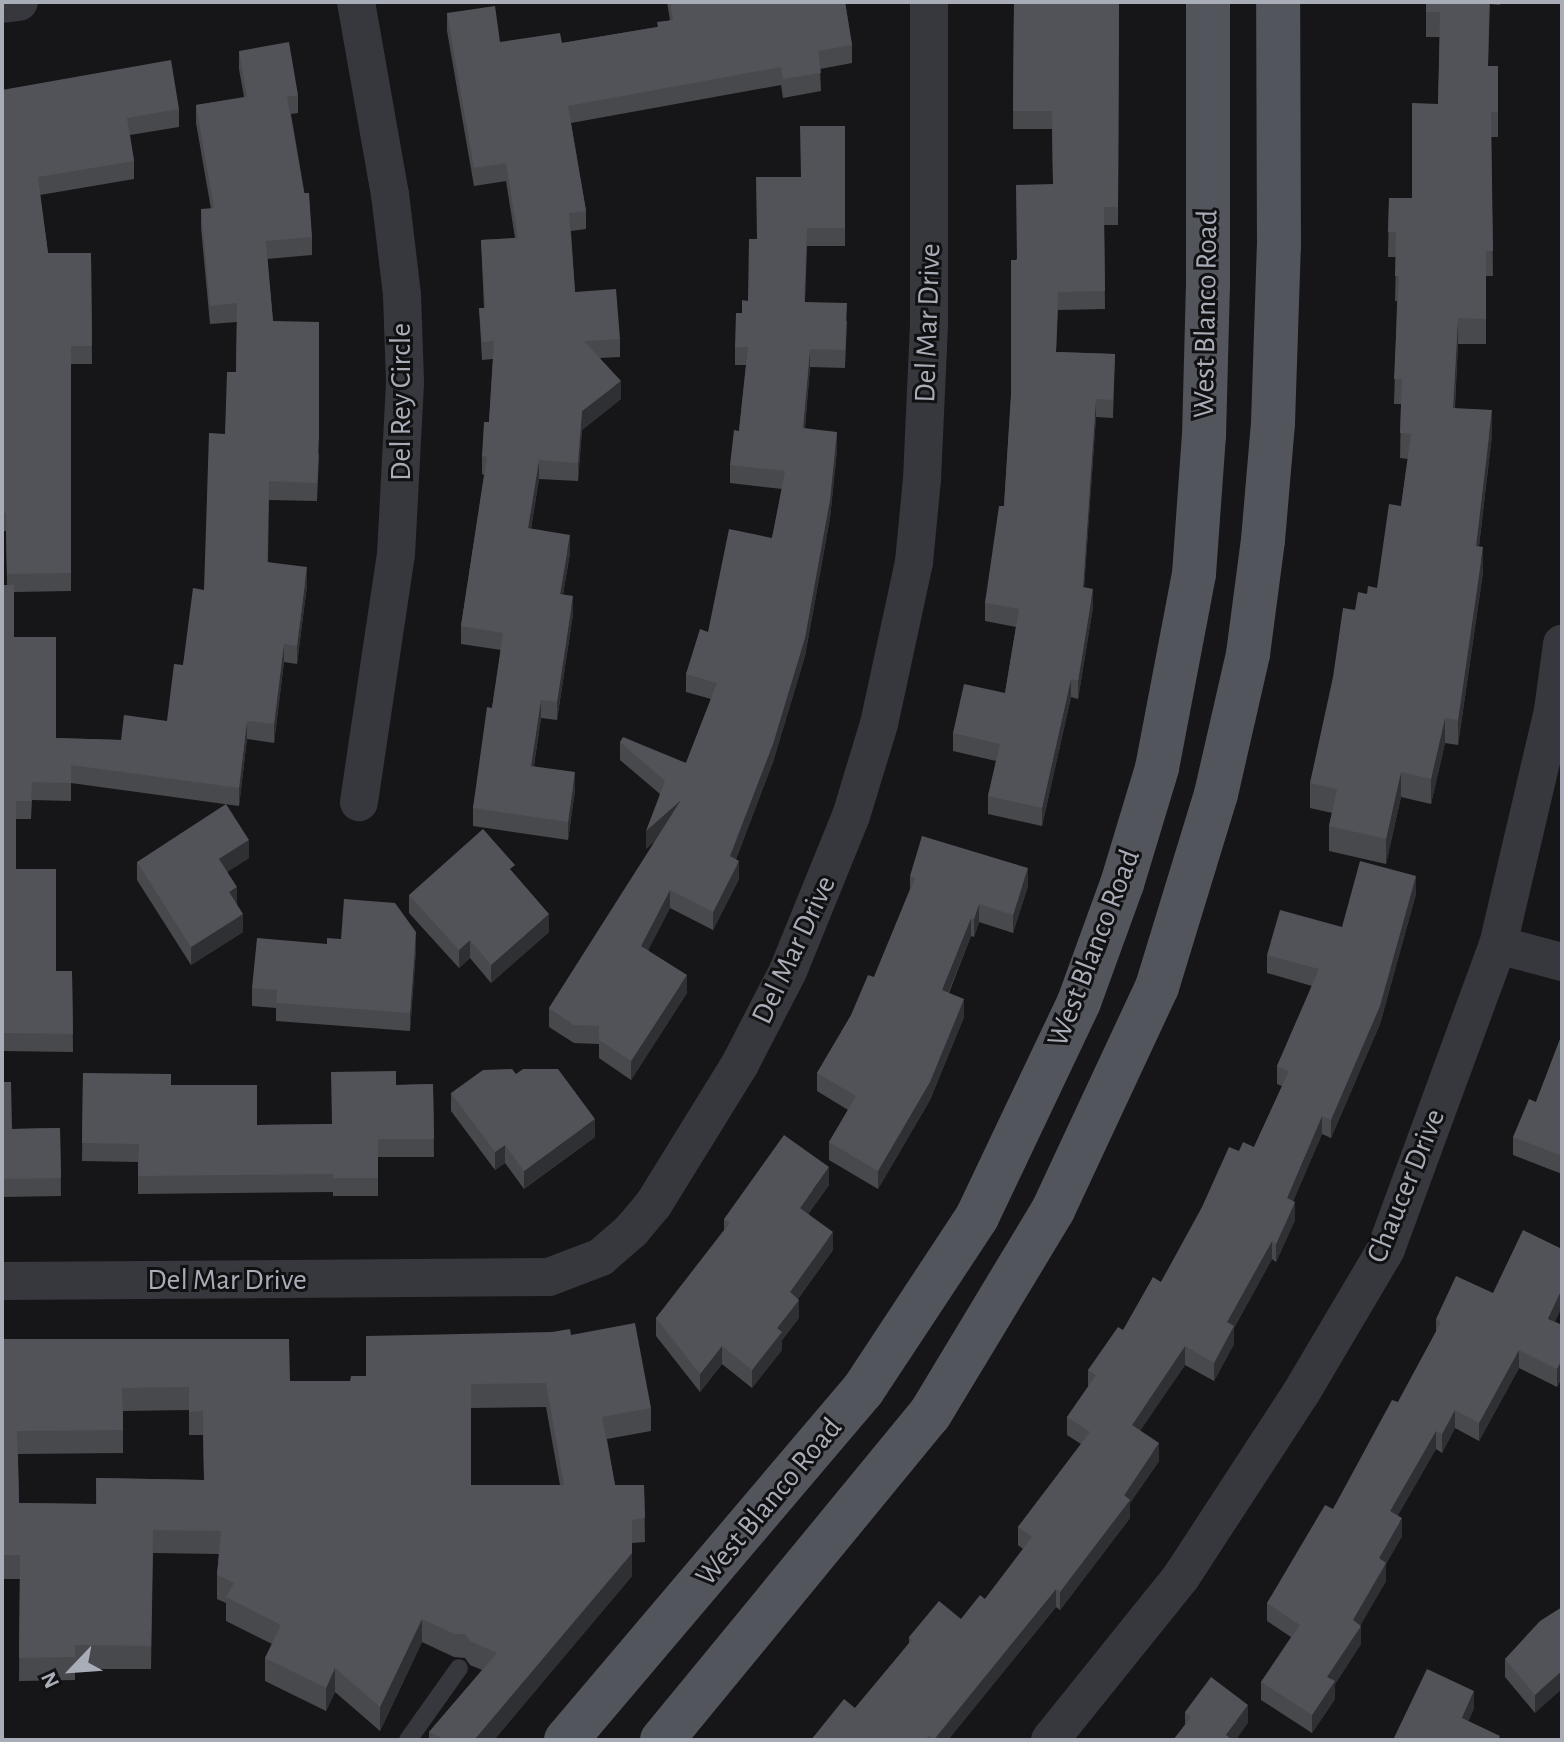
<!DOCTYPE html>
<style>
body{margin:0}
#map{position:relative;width:1564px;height:1742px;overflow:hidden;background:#161618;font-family:"Alegreya Sans",sans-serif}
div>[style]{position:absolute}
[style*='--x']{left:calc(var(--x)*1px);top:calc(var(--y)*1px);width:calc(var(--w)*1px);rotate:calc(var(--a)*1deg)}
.lane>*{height:18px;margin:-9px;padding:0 9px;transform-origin:9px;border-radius:9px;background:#37383d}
.street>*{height:38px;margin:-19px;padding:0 19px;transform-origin:19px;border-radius:19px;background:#37383d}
.primary>*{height:44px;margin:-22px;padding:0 22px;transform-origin:22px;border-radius:22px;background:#53555c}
.wall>*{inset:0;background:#47494d}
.shaded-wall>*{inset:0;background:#2f3033}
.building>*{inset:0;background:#525359}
span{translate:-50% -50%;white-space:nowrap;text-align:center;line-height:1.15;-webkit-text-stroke:6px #111113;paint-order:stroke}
.street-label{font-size:30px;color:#a8adb8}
.frame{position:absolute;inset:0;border:4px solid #a8adb8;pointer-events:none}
.north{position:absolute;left:32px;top:1630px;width:80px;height:80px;-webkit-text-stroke:6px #111113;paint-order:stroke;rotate:245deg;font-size:22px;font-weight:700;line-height:32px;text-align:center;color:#a8adb8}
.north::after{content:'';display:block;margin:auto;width:28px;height:36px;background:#a8adb8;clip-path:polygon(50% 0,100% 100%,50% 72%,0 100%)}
</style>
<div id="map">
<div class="lane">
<i style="--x:408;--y:1740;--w:88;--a:-54.7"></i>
</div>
<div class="street">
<i style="--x:356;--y:2;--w:195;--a:80"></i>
<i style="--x:390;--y:194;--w:102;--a:83.2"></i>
<i style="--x:402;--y:295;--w:88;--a:88"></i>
<i style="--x:405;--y:383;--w:171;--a:93"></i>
<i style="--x:396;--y:554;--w:251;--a:98.5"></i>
<i style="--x:2;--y:4;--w:17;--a:-7"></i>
<i style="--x:1498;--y:945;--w:66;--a:14.9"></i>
<i style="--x:2;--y:1281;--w:547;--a:-0.42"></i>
<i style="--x:549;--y:1277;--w:56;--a:-21"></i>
<i style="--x:601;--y:1257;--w:40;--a:-41"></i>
<i style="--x:631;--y:1231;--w:34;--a:-50"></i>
<i style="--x:653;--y:1205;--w:166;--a:-58.3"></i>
<i style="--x:740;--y:1064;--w:105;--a:-62.7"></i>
<i style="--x:788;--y:971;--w:167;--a:-67.9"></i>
<i style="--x:851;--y:816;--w:96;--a:-73.1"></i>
<i style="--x:879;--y:724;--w:166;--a:-77.8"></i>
<i style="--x:914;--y:562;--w:83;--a:-84.5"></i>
<i style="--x:922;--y:479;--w:155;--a:-87.4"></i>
<i style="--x:929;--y:324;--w:322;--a:-90"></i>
<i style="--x:1050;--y:1740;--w:209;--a:-51.2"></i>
<i style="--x:1181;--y:1577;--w:220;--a:-56.9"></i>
<i style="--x:1301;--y:1393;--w:167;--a:-59.4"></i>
<i style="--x:1386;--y:1249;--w:324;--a:-69.8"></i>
<i style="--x:1498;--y:945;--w:241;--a:-76.8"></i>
<i style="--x:1553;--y:710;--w:67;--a:-82.2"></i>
</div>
<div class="primary">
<i style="--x:566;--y:1740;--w:459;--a:-49.7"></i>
<i style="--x:863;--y:1390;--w:207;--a:-56.6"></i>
<i style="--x:977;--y:1217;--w:238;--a:-64.6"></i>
<i style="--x:1079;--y:1002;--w:126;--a:-70"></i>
<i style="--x:1122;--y:884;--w:121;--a:-73.2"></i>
<i style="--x:1157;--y:768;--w:197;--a:-79.2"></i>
<i style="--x:1194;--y:574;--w:138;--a:-85.9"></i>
<i style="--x:1204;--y:436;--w:151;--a:-88.5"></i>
<i style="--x:1208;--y:285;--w:283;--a:-90"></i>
<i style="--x:662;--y:1740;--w:422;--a:-50.6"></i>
<i style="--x:930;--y:1414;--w:238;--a:-58.9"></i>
<i style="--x:1053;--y:1210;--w:246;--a:-65"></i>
<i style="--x:1157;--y:987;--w:202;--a:-73"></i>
<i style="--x:1216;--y:794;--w:144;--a:-77.1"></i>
<i style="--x:1248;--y:654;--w:115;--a:-82.5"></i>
<i style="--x:1263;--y:540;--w:117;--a:-85.1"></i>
<i style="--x:1273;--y:423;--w:177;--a:-88.1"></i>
<i style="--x:1279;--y:246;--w:244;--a:-90.2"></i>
</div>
<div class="wall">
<i style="clip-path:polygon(667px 2px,845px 2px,852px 45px,852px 63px,820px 69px,821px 91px,783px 98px,781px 85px,571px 123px,586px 211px,586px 229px,571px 231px,575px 292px,620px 339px,620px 357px,600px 358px,621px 399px,582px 430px,578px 481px,539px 479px,531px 529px,570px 553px,563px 594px,573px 614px,557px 720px,541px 718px,534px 766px,575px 790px,568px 840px,473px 826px,473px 808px,492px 708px,501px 650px,461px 644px,461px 626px,484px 475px,482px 474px,482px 456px,489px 422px,493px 359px,482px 360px,479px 308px,484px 308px,481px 240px,515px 238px,506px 181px,474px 186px,447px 31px,447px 13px,500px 42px,562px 43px,657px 27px,670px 20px)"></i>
<i style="clip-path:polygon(1014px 2px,1119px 2px,1118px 225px,1104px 225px,1105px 309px,1058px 310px,1056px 352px,1115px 354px,1113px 418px,1096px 417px,1084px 588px,1093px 607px,1078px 699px,1071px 697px,1042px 826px,988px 814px,988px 796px,996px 761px,953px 751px,953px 733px,1005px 693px,1016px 627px,985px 621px,985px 603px,1004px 506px,1011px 397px,1016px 260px,1053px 184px,1052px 129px,1013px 129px)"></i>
<i style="clip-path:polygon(1426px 2px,1500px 2px,1500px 5px,1490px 4px,1488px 66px,1498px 66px,1498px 137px,1491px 137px,1493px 276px,1486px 276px,1486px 344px,1458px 344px,1455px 408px,1492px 435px,1479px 546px,1483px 572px,1458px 745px,1445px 743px,1431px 804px,1401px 797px,1386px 864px,1329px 851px,1329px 826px,1332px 813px,1310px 808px,1310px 783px,1355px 610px,1367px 594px,1377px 588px,1401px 506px,1408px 459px,1400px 458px,1401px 404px,1394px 404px,1397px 301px,1395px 301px,1396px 257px,1388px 257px,1389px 198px,1412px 198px,1438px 104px,1440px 37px,1426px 37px)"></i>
<i style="clip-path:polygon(239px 51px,298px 95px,298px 113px,291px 114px,312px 237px,312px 255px,267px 259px,273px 321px,319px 455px,317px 501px,269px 500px,268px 562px,307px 585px,297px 664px,284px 662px,274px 743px,247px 739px,239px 806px,71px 783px,71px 801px,32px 800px,31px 819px,16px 819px,16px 869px,56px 971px,72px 971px,73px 1052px,2px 1051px,2px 585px,7px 585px,6px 531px,2px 531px,2px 470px,3px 470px,3px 425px,2px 425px,2px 90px,179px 109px,179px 127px,130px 135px,134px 161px,134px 179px,40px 195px,48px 253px,91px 253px,92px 364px,71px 364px,71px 591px,14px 592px,14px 637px,56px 738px,121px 740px,167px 721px,204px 590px,225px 434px,236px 372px,237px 322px,210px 324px,201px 228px,201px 209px,211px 209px,196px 123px,196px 105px,244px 97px,239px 69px)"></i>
<i style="clip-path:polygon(845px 126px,845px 246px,807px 246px,805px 302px,847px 321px,845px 368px,810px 367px,805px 428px,837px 450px,830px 518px,805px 656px,773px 762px,736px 859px,739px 879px,713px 930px,670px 908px,648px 950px,687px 993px,631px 1080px,599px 1058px,599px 1044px,574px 1043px,549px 1027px,549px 1008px,656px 840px,646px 849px,660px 794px,620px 760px,620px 742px,686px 763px,711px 699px,686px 692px,686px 674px,708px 632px,772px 538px,782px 489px,730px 483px,730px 465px,739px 431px,746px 365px,735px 365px,735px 347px,742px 313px,748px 301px,757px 239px,801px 177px)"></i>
<i style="clip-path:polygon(249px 858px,227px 872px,237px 905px,243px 932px,191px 965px,137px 880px,137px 862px)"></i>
<i style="clip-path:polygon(515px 875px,549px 932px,491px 983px,470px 958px,459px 968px,409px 913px,409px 895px)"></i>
<i style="clip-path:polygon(910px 876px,1028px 886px,1013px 933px,979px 922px,974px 937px,971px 936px,949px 993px,964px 1017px,930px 1100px,878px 1189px,829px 1160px,829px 1142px,848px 1110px,817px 1091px,817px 1073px,874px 977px,910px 889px)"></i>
<i style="clip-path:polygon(1416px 894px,1380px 1024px,1331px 1138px,1322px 1134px,1293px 1201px,1295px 1220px,1276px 1262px,1272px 1259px,1234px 1328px,1234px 1344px,1214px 1381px,1185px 1365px,1140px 1430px,1159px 1461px,1130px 1503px,1130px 1518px,1060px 1610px,1056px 1607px,948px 1740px,811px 1740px,855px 1708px,909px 1643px,909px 1637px,961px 1619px,985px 1599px,1023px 1549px,1018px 1545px,1018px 1527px,1081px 1444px,1067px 1435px,1067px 1417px,1088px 1387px,1088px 1370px,1123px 1330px,1161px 1282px,1239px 1151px,1254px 1147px,1282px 1086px,1277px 1084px,1277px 1066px,1312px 986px,1267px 973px,1267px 955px,1342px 927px)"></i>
<i style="clip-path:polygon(416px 950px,410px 1031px,276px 1021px,276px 1008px,252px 1006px,252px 988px)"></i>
<i style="clip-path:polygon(1562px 1034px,1562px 1174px,1513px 1155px,1513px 1137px,1536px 1102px)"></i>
<i style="clip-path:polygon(83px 1073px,171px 1085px,257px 1125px,332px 1124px,396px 1085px,433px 1084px,434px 1157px,378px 1157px,378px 1196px,333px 1196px,333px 1192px,138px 1194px,138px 1162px,82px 1161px)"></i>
<i style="clip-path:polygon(516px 1074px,595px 1137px,524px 1189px,505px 1163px,495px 1170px,451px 1111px,451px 1093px)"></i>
<i style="clip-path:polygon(2px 1082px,12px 1129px,60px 1128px,61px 1196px,2px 1197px)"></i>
<i style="clip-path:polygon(829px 1185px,808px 1214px,833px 1250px,798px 1299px,799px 1318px,782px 1340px,782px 1350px,752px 1388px,722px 1364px,700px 1392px,656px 1336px,656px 1318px,724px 1230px,724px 1219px)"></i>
<i style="clip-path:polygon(1493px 1293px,1562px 1325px,1562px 1377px,1557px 1387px,1519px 1368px,1479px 1441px,1455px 1428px,1442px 1453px,1436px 1449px,1398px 1515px,1402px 1536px,1386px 1564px,1386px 1581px,1360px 1625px,1361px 1644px,1335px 1684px,1335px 1699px,1312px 1733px,1261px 1700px,1261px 1682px,1291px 1637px,1267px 1621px,1267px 1603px,1333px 1509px,1398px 1402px,1436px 1332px,1436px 1319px)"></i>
<i style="clip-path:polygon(evenodd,571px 1335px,651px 1408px,651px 1431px,607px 1439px,615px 1485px,644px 1485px,645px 1542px,632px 1543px,632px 1576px,494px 1740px,429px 1740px,429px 1732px,482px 1670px,470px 1665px,465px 1658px,454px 1657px,422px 1642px,380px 1731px,335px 1692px,326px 1711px,265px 1681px,265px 1658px,272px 1644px,226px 1621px,226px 1603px,217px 1599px,217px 1575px,219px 1554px,153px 1553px,151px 1669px,75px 1669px,75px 1680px,19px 1681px,20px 1579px,2px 1579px,2px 1339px,290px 1381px,350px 1381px,366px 1376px,571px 1335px,546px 1407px,560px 1485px,471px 1485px,471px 1408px,546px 1407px,571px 1335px,189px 1410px,189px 1435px,203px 1435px,204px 1480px,96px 1478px,96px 1504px,19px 1503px,18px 1454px,123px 1453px,123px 1411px,189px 1410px)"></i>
<i style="clip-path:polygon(1562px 1607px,1535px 1713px,1505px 1677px,1505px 1659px)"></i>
<i style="clip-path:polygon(1185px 1712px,1248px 1723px,1185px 1724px)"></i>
</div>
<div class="shaded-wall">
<i style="clip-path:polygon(1458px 318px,1458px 344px,1453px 433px,1453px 408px)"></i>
<i style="clip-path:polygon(810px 349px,810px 367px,803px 446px,803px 428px)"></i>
<i style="clip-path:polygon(621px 381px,621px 399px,582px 430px,578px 481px,578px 463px,582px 411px)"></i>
<i style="clip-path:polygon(1096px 399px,1096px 417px,1083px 605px,1083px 587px)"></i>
<i style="clip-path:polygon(1492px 410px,1492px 435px,1476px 571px,1476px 546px)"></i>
<i style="clip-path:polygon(837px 432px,837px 450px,830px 518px,805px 656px,773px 762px,730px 875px,730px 856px)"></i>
<i style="clip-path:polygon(539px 460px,539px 479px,528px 546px,528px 528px)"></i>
<i style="clip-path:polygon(570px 535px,570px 553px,560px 612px,560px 594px)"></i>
<i style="clip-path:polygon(1483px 547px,1483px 572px,1458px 745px,1458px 720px)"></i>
<i style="clip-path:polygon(307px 567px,307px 585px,297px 664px,297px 646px)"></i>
<i style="clip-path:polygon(1093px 589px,1093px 607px,1078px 699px,1078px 681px)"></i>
<i style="clip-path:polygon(573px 596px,573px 614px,557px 720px,557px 702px)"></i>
<i style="clip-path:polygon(284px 644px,284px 662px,274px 743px,274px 724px)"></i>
<i style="clip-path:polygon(1071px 679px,1071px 697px,1042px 826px,1042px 808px)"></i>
<i style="clip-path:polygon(541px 700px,541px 718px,531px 784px,531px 766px)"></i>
<i style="clip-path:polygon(1445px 718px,1445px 743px,1431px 804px,1431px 779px)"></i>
<i style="clip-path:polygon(247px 721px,247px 739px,239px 806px,239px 788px)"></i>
<i style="clip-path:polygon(575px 772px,575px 790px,568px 840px,568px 822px)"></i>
<i style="clip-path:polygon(1401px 772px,1401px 797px,1386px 864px,1386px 839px)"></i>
<i style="clip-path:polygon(681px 800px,681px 818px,646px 849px,646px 831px)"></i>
<i style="clip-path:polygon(249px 840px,249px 858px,219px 877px,219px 859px)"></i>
<i style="clip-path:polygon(739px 861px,739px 879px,713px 930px,713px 912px)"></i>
<i style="clip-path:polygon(1028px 868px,1028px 886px,1013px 933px,1013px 915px)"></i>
<i style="clip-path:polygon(1416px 876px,1416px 894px,1380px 1024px,1331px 1138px,1331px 1120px)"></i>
<i style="clip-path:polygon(237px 887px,237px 905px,229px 892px)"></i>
<i style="clip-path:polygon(670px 890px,670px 908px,641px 964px,641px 946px)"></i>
<i style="clip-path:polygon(979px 904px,979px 922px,974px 937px,974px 919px)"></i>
<i style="clip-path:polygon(243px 914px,243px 932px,191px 965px,191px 947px)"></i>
<i style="clip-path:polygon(549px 914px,549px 932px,491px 983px,491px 965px)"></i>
<i style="clip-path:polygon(971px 918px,971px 936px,942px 1008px,942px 990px)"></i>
<i style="clip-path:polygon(416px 932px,416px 950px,410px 1031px,410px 1013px)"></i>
<i style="clip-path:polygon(470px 940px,470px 958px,459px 968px,459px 950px)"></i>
<i style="clip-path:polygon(687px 975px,687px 993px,631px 1080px,631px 1061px)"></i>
<i style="clip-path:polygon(964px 999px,964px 1017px,930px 1100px,878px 1189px,878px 1171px)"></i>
<i style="clip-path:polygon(1322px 1116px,1322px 1134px,1287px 1216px,1287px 1198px)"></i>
<i style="clip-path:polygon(595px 1119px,595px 1137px,524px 1189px,524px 1171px)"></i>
<i style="clip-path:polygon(505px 1145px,505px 1163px,495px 1170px,495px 1152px)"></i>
<i style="clip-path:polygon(829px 1167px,829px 1185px,800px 1226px,800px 1208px)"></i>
<i style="clip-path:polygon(1295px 1202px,1295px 1220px,1276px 1262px,1276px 1244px)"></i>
<i style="clip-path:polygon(833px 1232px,833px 1250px,790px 1310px,790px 1292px)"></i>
<i style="clip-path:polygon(1272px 1241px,1272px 1259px,1234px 1328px,1234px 1344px,1214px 1381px,1214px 1363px,1227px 1322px)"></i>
<i style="clip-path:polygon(1562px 1289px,1562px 1307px,1548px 1337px,1548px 1319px)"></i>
<i style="clip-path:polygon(799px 1300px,799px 1318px,782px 1340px,782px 1350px,752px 1388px,752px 1370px,777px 1328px)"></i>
<i style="clip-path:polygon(722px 1346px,722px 1364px,700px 1392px,700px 1374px)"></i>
<i style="clip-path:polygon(1185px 1346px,1185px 1365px,1132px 1443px,1132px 1425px)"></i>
<i style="clip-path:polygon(1519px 1350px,1519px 1368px,1479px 1441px,1479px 1423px)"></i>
<i style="clip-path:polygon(1562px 1359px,1562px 1377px,1557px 1387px,1557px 1369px)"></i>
<i style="clip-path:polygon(1455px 1410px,1455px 1428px,1442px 1453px,1442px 1434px)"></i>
<i style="clip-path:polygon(1436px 1431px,1436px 1449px,1390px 1529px,1390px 1511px)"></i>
<i style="clip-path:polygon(1159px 1443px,1159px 1461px,1130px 1503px,1130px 1518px,1060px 1610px,1060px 1592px)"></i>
<i style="clip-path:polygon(1402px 1518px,1402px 1536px,1386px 1564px,1386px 1581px,1354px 1637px,1361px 1626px,1361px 1644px,1335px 1684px,1335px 1699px,1312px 1733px,1312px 1715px,1327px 1677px,1379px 1558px)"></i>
<i style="clip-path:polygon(632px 1553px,632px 1576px,494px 1740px,474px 1740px)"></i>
<i style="clip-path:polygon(1056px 1589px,1056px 1607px,948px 1740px,934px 1740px)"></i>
<i style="clip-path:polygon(422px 1619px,422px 1642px,380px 1731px,380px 1707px)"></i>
<i style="clip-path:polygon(335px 1668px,335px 1692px,326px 1711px,326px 1688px)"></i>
<i style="clip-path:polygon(1562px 1671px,1562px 1689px,1535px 1713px,1535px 1695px)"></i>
<i style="clip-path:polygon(1474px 1691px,1474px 1709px,1462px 1736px,1462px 1718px)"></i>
<i style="clip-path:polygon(1248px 1705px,1248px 1723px,1236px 1740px,1226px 1740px,1226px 1735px)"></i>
</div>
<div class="building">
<i style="clip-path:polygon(670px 2px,845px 2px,852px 45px,818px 51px,821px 73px,783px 79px,781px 67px,568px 106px,586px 211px,569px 213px,575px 292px,616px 289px,620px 339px,584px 341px,621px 381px,582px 411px,578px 463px,539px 460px,528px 528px,570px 535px,560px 594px,573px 596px,557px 702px,541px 700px,531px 766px,575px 772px,568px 822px,473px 808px,487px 707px,492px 708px,503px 633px,461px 626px,487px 457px,482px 456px,484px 422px,489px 422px,494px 341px,482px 342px,479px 308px,485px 308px,481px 240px,518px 238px,506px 163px,474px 168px,447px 13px,495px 6px,500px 42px,560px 33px,562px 43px,658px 27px,657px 22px,673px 20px)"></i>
<i style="clip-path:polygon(1014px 2px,1119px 2px,1118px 207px,1104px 207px,1105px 291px,1058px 292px,1056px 352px,1115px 354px,1113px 400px,1096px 399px,1083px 587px,1093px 589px,1078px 681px,1071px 679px,1042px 808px,988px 796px,1000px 744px,953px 733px,964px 684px,1005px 693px,1019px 609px,985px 603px,999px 506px,1004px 506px,1011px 395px,1011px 260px,1017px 260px,1016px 185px,1053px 184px,1052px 111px,1013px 111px)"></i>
<i style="clip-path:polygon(1426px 2px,1489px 2px,1488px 66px,1498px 66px,1498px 112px,1491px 112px,1493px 251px,1486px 251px,1486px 319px,1458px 318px,1453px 408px,1492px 410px,1476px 546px,1483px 547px,1458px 720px,1445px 718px,1431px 779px,1401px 772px,1386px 839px,1329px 826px,1337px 789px,1310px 783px,1333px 677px,1343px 608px,1355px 610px,1358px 592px,1367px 594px,1368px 586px,1377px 588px,1389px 504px,1401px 506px,1411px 434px,1400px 433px,1402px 379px,1394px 379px,1399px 276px,1395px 276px,1396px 232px,1388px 232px,1389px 198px,1412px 198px,1412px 103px,1438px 104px,1440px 12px,1426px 12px)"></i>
<i style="clip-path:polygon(289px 42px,298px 95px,287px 97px,304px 193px,309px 193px,312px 237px,266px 241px,273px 321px,319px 322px,319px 437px,317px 483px,269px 481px,267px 562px,307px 567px,297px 646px,284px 644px,274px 724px,247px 721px,239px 788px,71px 765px,71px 783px,32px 782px,31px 801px,16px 801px,16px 869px,56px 869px,56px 971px,72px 971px,73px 1034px,2px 1033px,2px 585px,14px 585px,14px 637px,56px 637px,56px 738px,121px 740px,124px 715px,167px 721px,174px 664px,183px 665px,193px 588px,204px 590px,209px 433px,225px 434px,227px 372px,236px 372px,237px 303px,210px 306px,201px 209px,214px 208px,196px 105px,247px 97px,239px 51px)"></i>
<i style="clip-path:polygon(171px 60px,179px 109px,127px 118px,134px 161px,38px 177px,48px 253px,91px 253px,92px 346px,71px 346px,71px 573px,7px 574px,6px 513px,2px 513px,2px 470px,4px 470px,3px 407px,2px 407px,2px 90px)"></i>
<i style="clip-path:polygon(800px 126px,845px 126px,845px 228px,807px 228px,804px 302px,847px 303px,845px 350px,810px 349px,803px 428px,837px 432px,830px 500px,805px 638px,773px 744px,730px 856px,739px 861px,713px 912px,670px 890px,641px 946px,687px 975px,631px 1061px,599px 1040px,599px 1026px,574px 1025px,549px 1008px,681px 800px,646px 831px,665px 781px,620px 742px,623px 737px,686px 763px,717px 683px,686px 674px,700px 629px,708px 632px,729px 529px,772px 538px,785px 471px,730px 465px,734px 430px,739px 431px,748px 347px,735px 347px,736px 313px,742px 313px,742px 300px,748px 301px,749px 239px,757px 239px,756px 177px,801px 177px)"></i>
<i style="clip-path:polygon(226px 804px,249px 840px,219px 859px,237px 887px,229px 892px,243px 914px,191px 947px,137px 862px)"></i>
<i style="clip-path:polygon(483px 829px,515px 865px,510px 869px,549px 914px,491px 965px,470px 940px,459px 950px,409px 895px)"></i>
<i style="clip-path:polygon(922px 836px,1028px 868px,1013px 915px,979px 904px,974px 919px,971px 918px,942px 990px,964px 999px,930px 1082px,878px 1171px,829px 1142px,856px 1096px,817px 1073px,851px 1015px,868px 975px,874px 977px,915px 878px,910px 876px)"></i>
<i style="clip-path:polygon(1360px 861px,1416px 876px,1380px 1006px,1331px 1120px,1322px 1116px,1287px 1198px,1295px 1202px,1276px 1244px,1272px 1241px,1227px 1322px,1234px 1326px,1214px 1363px,1185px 1346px,1132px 1425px,1159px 1443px,1124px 1495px,1130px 1500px,1060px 1592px,1056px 1589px,934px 1739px,929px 1735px,925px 1740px,811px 1740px,844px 1699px,855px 1708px,912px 1640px,909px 1637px,939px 1601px,961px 1619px,980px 1595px,985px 1599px,1032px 1537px,1018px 1527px,1090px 1432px,1067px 1417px,1096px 1375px,1088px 1370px,1118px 1327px,1123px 1330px,1153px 1277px,1161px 1282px,1202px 1207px,1229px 1147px,1239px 1151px,1243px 1142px,1254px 1147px,1289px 1071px,1277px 1066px,1319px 969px,1267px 955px,1280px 910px,1342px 927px)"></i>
<i style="clip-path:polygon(344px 899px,395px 903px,416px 932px,410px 1013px,276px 1003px,277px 990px,252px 988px,257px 938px,327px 944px,327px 938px,341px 939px)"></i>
<i style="clip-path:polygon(1562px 1034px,1562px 1156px,1513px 1137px,1529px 1099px,1536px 1102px)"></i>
<i style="clip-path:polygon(512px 1069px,516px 1074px,523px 1069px,558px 1069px,595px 1119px,524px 1171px,505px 1145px,495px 1152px,451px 1093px,483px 1070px)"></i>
<i style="clip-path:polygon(396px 1071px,396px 1085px,433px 1084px,434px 1139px,378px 1139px,378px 1178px,333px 1178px,333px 1174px,138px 1176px,139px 1144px,82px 1143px,83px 1073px,171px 1074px,171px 1085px,257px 1085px,257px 1125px,332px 1124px,331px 1072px)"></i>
<i style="clip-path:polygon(2px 1082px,11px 1082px,12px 1129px,60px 1128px,61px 1178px,2px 1179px)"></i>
<i style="clip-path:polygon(784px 1135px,829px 1167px,800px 1208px,833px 1232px,790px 1292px,799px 1300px,777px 1328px,782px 1332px,752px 1370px,722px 1346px,700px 1374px,656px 1318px,730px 1223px,724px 1219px)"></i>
<i style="clip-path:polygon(1523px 1230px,1562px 1249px,1562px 1289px,1548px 1319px,1562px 1325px,1562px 1359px,1557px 1369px,1519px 1350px,1479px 1423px,1455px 1410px,1442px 1434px,1436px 1431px,1390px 1511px,1402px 1518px,1379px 1558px,1386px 1563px,1353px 1620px,1361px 1626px,1327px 1677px,1335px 1681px,1312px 1715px,1261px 1682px,1300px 1625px,1267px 1603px,1325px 1505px,1333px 1509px,1392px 1400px,1398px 1402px,1441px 1322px,1436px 1319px,1456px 1276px,1493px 1293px)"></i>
<i style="clip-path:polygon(evenodd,635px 1323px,651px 1408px,602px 1417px,615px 1485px,644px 1485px,645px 1518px,632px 1520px,632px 1553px,474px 1740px,446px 1740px,429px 1732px,497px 1653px,470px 1641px,465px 1634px,454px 1634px,422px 1619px,380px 1707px,335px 1668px,326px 1688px,265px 1658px,281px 1625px,226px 1597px,234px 1583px,217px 1575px,221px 1531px,153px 1530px,151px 1646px,75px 1645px,75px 1657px,19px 1658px,20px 1555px,2px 1555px,2px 1339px,289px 1339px,290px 1381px,350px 1381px,351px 1376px,366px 1376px,366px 1336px,552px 1332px,570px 1329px,571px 1335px,635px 1323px,546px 1383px,564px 1485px,471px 1485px,471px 1384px,546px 1383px,635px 1323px,189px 1387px,189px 1412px,203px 1411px,204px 1480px,96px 1478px,97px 1504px,19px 1503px,17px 1431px,123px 1430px,122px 1388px,189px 1387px)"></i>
<i style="clip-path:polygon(1562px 1607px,1562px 1671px,1535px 1695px,1505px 1659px,1540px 1621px)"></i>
<i style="clip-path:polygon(1427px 1669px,1474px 1691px,1462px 1718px,1500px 1736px,1498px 1740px,1393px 1740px)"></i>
<i style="clip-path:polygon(1211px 1677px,1248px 1705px,1226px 1735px,1232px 1740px,1173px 1740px,1191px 1717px,1185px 1712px)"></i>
</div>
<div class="street-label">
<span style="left:1206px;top:314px;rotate:-89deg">West Blanco Road</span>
<span style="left:928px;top:323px;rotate:-88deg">Del Mar Drive</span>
<span style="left:401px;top:402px;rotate:-90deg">Del Rey Circle</span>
<span style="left:1094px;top:948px;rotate:-69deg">West Blanco Road</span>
<span style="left:794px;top:950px;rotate:-65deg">Del Mar Drive</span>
<span style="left:1406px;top:1186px;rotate:-68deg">Chaucer Drive</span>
<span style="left:227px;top:1280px">Del Mar Drive</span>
<span style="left:769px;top:1502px;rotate:-50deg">West Blanco Road</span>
</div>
<div class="frame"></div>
<div class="north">N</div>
</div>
